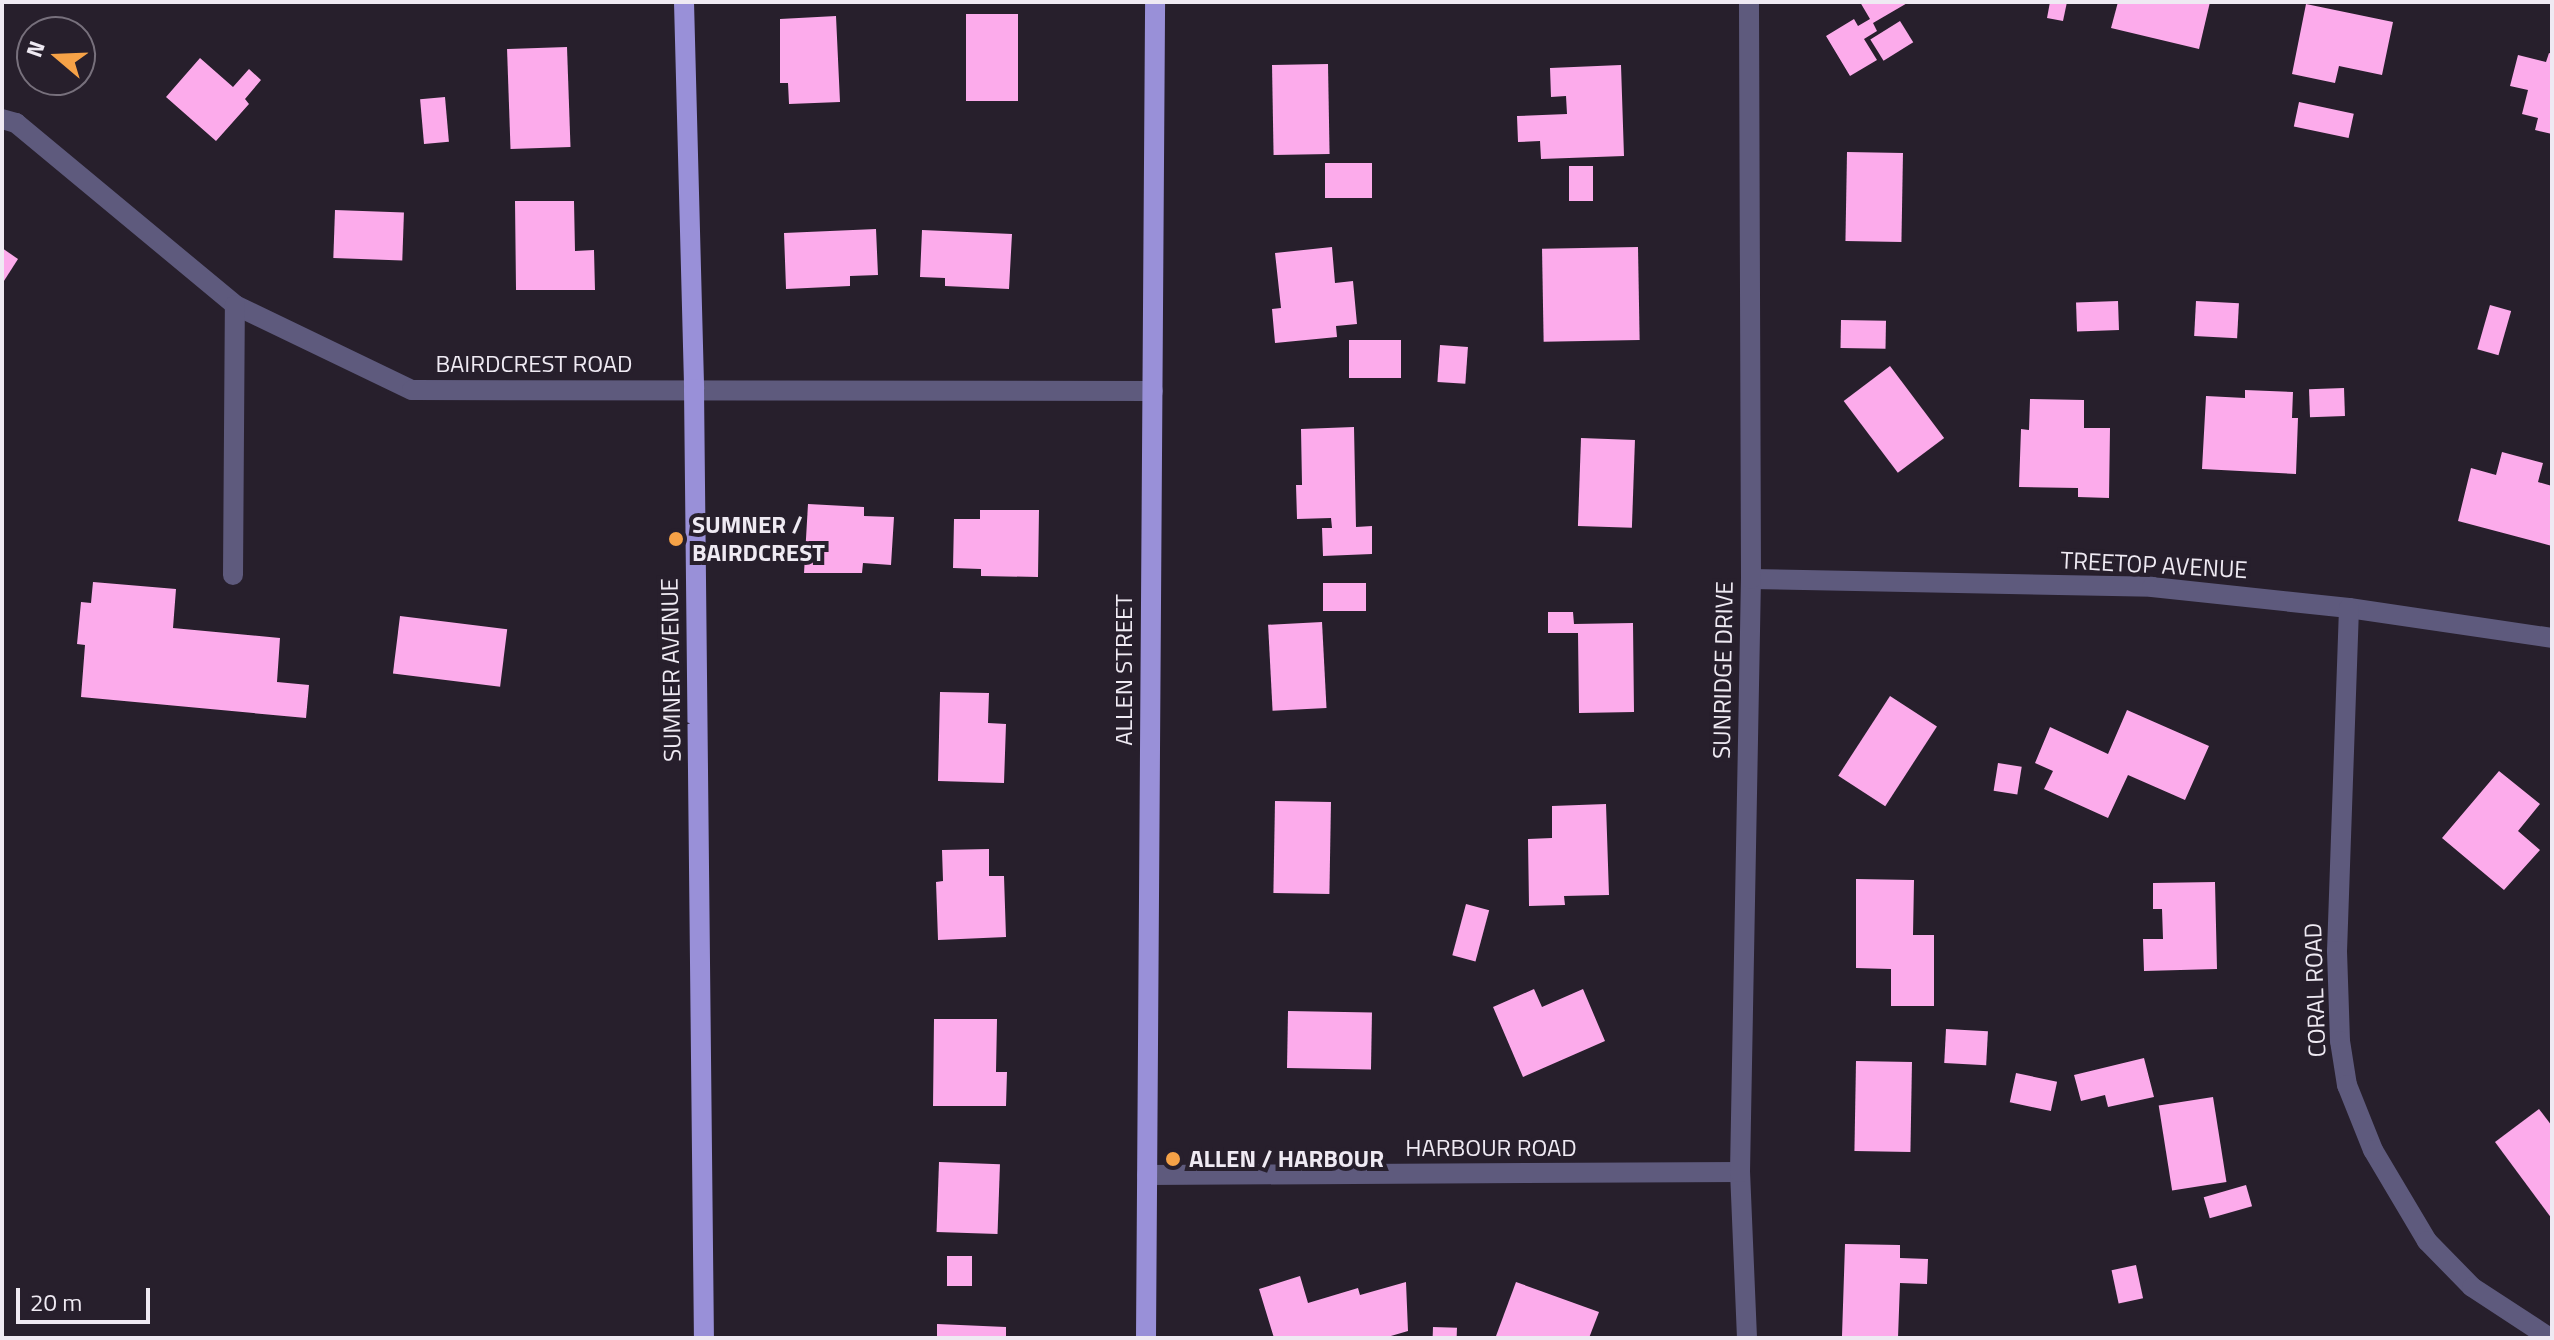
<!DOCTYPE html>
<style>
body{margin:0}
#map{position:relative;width:2554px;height:1340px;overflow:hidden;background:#271f2c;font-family:"Titillium Web",sans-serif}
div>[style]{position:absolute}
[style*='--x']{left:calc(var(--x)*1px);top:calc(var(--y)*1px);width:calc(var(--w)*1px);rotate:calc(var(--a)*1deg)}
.building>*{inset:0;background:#fcabeb;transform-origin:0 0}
.street>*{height:20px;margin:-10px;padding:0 10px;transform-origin:10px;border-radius:10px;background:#5e5a7d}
.primary>*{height:20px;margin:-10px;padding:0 10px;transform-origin:10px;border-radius:10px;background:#9990d8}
.dots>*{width:22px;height:22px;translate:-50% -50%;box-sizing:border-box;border:4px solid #271f2c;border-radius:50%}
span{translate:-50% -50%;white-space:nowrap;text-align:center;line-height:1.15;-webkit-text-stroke:8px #271f2c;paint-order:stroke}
.street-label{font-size:24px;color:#efeaf3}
.poi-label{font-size:24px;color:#efeaf3;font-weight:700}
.left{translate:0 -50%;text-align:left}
.frame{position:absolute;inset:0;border:4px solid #efeaf3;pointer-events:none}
.north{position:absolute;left:16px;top:16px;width:80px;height:80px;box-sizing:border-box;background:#271f2c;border:2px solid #77707c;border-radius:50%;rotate:289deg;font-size:22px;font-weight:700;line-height:32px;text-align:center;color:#efeaf3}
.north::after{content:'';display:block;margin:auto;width:28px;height:36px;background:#f6a247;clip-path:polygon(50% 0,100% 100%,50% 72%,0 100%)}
.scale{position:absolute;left:16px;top:1288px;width:134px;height:36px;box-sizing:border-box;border:4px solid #efeaf3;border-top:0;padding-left:10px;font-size:24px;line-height:28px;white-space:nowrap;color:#efeaf3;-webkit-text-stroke:6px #271f2c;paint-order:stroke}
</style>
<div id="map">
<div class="building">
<i style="clip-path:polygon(1860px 2px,1909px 2px,1873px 23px,1877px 31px,1864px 39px,1877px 60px,1850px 76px,1826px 36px,1854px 19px,1858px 26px,1870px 19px)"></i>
<i style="clip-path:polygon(2050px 2px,2067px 2px,2063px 21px,2047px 18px)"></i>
<i style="clip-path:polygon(2118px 2px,2210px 2px,2199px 49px,2111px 28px)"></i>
<i style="clip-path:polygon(2306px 4px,2393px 22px,2382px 75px,2339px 66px,2335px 83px,2292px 74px)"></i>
<i style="left:966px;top:14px;width:52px;height:87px"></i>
<i style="clip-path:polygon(836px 16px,840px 102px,789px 104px,788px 83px,780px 83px,780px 19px)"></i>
<i style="left:1900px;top:21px;width:25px;height:35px;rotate:58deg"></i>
<i style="left:567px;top:47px;width:100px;height:60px;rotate:88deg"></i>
<i style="clip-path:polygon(2549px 53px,2552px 54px,2552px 134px,2535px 130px,2538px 118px,2522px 114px,2528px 90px,2510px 86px,2518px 55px,2546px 62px)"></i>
<i style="clip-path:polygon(200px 58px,233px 87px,249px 69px,261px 80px,245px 99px,249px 104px,216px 141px,166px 97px)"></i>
<i style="left:1328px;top:64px;width:90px;height:56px;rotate:89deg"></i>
<i style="clip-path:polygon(1621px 65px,1624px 156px,1541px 159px,1540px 141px,1518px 142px,1517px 116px,1567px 114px,1566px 96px,1551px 97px,1550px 68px)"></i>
<i style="left:445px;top:97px;width:45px;height:25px;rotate:85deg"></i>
<i style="left:2299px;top:102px;width:56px;height:25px;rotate:12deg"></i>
<i style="left:1847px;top:152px;width:56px;height:89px;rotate:1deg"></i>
<i style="left:1325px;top:163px;width:47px;height:35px"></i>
<i style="left:1569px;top:166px;width:24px;height:35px"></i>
<i style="clip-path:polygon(515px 201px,574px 201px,575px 251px,594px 250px,595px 290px,516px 290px)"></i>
<i style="left:335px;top:210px;width:69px;height:48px;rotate:2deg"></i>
<i style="clip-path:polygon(876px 229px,878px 275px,850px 276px,850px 286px,786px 289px,784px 233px)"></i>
<i style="clip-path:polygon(922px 230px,1012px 234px,1009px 289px,945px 286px,945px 278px,920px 277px)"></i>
<i style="clip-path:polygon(1332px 247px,1335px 283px,1353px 281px,1357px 324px,1336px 326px,1337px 337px,1275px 343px,1272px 309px,1281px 308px,1275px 253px)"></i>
<i style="left:1638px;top:247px;width:93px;height:96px;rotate:89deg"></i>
<i style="clip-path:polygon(2px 248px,18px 259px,2px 284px)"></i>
<i style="left:2118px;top:301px;width:29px;height:42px;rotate:88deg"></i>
<i style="left:2196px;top:301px;width:43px;height:35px;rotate:3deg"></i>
<i style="left:2490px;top:305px;width:22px;height:46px;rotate:16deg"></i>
<i style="left:1841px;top:320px;width:45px;height:28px;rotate:1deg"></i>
<i style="left:1401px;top:340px;width:38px;height:52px;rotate:90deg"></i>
<i style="left:1440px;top:345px;width:28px;height:37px;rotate:4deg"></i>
<i style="left:1890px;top:366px;width:90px;height:58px;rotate:53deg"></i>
<i style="left:2344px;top:388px;width:28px;height:35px;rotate:88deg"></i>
<i style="clip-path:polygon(2245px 390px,2293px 392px,2292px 418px,2298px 418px,2296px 474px,2202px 469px,2206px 396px,2245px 398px)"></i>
<i style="clip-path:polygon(2030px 399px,2084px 400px,2084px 428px,2110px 428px,2109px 498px,2078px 497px,2078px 488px,2019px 487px,2021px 429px,2029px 430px)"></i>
<i style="clip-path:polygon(1354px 427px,1356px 527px,1372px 526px,1372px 554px,1323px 556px,1322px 528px,1332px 528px,1331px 518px,1297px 519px,1296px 485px,1302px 485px,1301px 429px)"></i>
<i style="left:1581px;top:438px;width:54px;height:88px;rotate:2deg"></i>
<i style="clip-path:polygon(2502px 452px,2543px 463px,2538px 482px,2552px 486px,2552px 546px,2458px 521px,2471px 468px,2496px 475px)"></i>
<i style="clip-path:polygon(808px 504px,864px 507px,864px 516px,894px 517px,891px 565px,863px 563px,862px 573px,804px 573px)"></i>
<i style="clip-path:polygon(980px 510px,1039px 510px,1038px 577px,981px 576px,981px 569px,953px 568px,954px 519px,980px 519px)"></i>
<i style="clip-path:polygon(93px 582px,176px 589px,173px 628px,280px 638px,277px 682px,309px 685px,306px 718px,81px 697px,85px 645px,77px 644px,81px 602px,91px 603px)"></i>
<i style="left:1366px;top:583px;width:28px;height:43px;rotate:90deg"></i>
<i style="clip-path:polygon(1548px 612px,1573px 612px,1574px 624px,1633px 623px,1634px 712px,1579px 713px,1578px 633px,1548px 633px)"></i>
<i style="left:400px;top:616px;width:108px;height:58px;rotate:7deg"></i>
<i style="left:1322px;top:622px;width:86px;height:54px;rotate:87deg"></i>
<i style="clip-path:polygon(940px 692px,989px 693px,988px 723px,1006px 724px,1004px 783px,938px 781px)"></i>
<i style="left:1890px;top:696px;width:56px;height:95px;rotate:33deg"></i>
<i style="clip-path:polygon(2127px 710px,2209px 746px,2185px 800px,2128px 775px,2108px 818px,2044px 789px,2053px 771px,2035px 763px,2050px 727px,2108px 754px)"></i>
<i style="left:1998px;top:763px;width:24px;height:28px;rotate:9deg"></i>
<i style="clip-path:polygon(2499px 771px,2540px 804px,2518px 831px,2540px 850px,2504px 890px,2442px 838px)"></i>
<i style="left:1275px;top:801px;width:56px;height:92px;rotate:1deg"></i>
<i style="clip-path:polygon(1606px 804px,1609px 895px,1564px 896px,1565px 905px,1529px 906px,1528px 839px,1552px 838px,1552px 806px)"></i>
<i style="clip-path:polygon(989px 849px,989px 876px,1004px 876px,1006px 937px,938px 940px,936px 882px,943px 881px,942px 850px)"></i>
<i style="clip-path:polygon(1856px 879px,1914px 880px,1913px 935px,1934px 935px,1934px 1006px,1891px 1006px,1891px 969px,1856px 968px)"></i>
<i style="clip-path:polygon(2215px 882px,2217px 969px,2144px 971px,2143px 939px,2163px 939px,2162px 909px,2153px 909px,2153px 883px)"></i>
<i style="left:1466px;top:904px;width:24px;height:53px;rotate:15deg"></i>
<i style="clip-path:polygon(1534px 989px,1542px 1007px,1583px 989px,1605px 1041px,1523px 1077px,1493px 1007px)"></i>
<i style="left:1288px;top:1011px;width:84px;height:57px;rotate:1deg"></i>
<i style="clip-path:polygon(934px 1019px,997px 1019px,996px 1072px,1007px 1072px,1006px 1106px,933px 1106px)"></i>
<i style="left:1946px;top:1029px;width:42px;height:34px;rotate:3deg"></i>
<i style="clip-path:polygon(2144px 1058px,2154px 1097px,2108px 1107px,2105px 1095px,2081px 1101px,2074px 1075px)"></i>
<i style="left:1856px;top:1061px;width:56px;height:90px;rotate:1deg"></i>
<i style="left:2016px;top:1073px;width:42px;height:30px;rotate:12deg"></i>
<i style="left:2213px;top:1097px;width:86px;height:55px;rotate:81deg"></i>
<i style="clip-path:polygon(2539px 1109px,2552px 1126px,2552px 1219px,2495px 1142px)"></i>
<i style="left:939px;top:1162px;width:61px;height:70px;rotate:2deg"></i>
<i style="left:2246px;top:1185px;width:22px;height:44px;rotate:74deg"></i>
<i style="clip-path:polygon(1845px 1244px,1900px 1245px,1900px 1258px,1928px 1259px,1927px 1284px,1900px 1283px,1898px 1338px,1842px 1336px)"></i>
<i style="left:972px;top:1256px;width:30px;height:25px;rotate:90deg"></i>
<i style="left:2136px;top:1265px;width:34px;height:25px;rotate:78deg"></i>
<i style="clip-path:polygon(1300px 1276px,1308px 1303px,1358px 1288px,1360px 1295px,1406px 1282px,1408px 1331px,1384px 1338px,1274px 1338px,1259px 1289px)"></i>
<i style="clip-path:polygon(1516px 1282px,1599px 1312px,1589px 1338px,1496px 1336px)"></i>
<i style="clip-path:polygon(937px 1324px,1006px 1327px,1006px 1338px,937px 1338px)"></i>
<i style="left:1433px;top:1327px;width:24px;height:11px;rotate:2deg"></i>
</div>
<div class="street">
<i style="--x:2;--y:119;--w:15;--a:16"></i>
<i style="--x:16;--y:123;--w:285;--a:39.7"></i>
<i style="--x:235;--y:305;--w:196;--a:25.7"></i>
<i style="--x:412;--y:390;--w:741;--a:0.08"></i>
<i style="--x:233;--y:575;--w:270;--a:-89.6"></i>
<i style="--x:1751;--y:579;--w:401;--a:1.1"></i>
<i style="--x:2152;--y:587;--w:198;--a:6.1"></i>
<i style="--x:2349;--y:608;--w:205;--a:8.4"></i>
<i style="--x:2349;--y:608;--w:343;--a:92"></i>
<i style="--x:2337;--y:951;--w:90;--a:88.1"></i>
<i style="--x:2340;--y:1041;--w:45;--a:81"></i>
<i style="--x:2347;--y:1085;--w:70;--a:68.2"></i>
<i style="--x:2373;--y:1150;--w:106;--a:59.3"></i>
<i style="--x:2427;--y:1241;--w:64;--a:45.6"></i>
<i style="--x:2472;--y:1287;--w:93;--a:33.2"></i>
<i style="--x:1147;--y:1175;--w:593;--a:-0.29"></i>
<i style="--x:1747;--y:1338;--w:166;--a:-92.4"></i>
<i style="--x:1740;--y:1172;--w:593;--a:-88.94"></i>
<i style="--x:1751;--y:579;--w:577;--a:-90.2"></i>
</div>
<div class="primary">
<i style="--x:684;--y:2;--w:387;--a:88.5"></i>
<i style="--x:694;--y:389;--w:949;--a:89.4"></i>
<i style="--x:1146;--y:1338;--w:1336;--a:-89.61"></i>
</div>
<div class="dots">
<i style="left:676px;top:539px;background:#f6a247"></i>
<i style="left:1173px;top:1159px;background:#f6a247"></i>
</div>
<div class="street-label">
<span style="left:534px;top:364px">BAIRDCREST ROAD</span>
<span style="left:2154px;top:565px;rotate:3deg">TREETOP AVENUE</span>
<span style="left:671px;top:670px;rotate:-91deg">SUMNER AVENUE</span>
<span style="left:1124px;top:670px;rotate:-90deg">ALLEN STREET</span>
<span style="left:1723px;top:670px;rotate:-89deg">SUNRIDGE DRIVE</span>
<span style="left:2315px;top:990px;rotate:-92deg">CORAL ROAD</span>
<span style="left:1491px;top:1148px">HARBOUR ROAD</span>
</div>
<div class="poi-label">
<span class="left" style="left:692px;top:539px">SUMNER /<br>BAIRDCREST</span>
<span class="left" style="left:1189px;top:1159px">ALLEN / HARBOUR</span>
</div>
<div class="frame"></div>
<div class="north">N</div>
<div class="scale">20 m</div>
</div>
